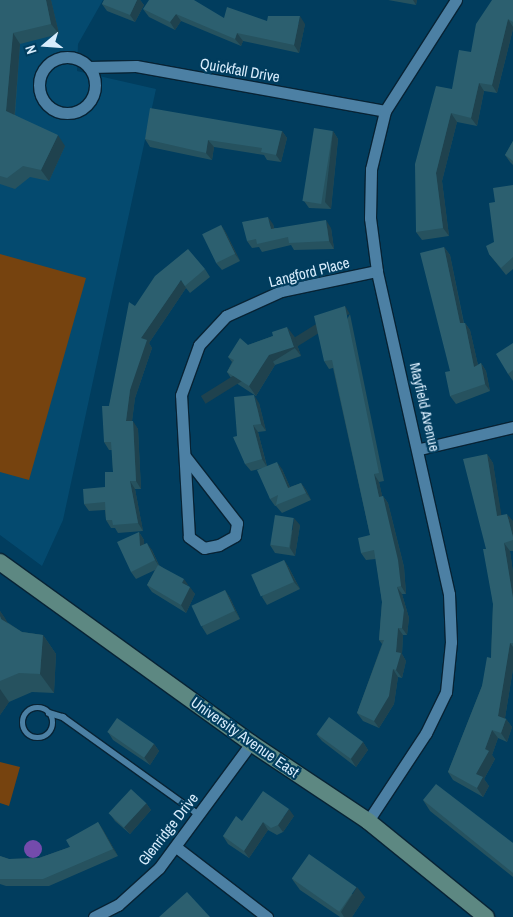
<!DOCTYPE html>
<style>
body{margin:0}
#map{position:relative;width:513px;height:917px;overflow:hidden;background:#013d5e;font-family:"Archivo Narrow",sans-serif}
div>[style]{position:absolute}
[style*='--x']{left:calc(var(--x)*1px);top:calc(var(--y)*1px);width:calc(var(--w)*1px);rotate:calc(var(--a)*1deg)}
.built>*{inset:0;background:#044a6f}
.green>*{inset:0;background:#76430f}
.water>*{inset:0;background:#744bac}
.round{border-radius:50%}
.roads{filter:drop-shadow(1px 0 #072335) drop-shadow(-1px 0 #072335) drop-shadow(0 1px #072335) drop-shadow(0 -1px #072335)}
.service>*{height:5.5px;margin:-2.75px;padding:0 2.75px;transform-origin:2.75px;border-radius:2.75px;background:#4c80a4}
.service>.ring{margin:-2.75px;padding:0;box-sizing:content-box;background:none;border:5.5px solid #4c80a4;border-radius:50%}
.minor>*{height:11px;margin:-5.5px;padding:0 5.5px;transform-origin:5.5px;border-radius:5.5px;background:#4c80a4}
.minor>.ring{margin:-5.5px;padding:0;box-sizing:content-box;background:none;border:11px solid #4c80a4;border-radius:50%}
.secondary>*{height:16px;margin:-8px;padding:0 8px;transform-origin:8px;border-radius:8px;background:#5d8882}
.wall>*{inset:0;background:#26525f}
.shaded-wall>*{inset:0;background:#1f424e;transform-origin:0 0}
.building>*{inset:0;background:#2c5f6f;transform-origin:0 0}
span{translate:-50% -50%;white-space:nowrap;text-align:center;line-height:1.15;-webkit-text-stroke:4.5px #013d5e;paint-order:stroke}
.street-label{font-size:15px;color:#d7ecfc}
.north{position:absolute;left:20px;top:20px;width:50px;height:50px;-webkit-text-stroke:4px #013d5e;paint-order:stroke;rotate:252deg;font-size:14px;font-weight:700;line-height:20px;text-align:center;color:#d7ecfc}
.north::after{content:'';display:block;margin:auto;width:18px;height:22px;background:#d7ecfc;clip-path:polygon(50% 0,100% 100%,50% 72%,0 100%)}
</style>
<div id="map">
<div class="built">
<i style="clip-path:polygon(0 0,103px 0,78px 44px,77px 71px,156px 89px,63px 520px,42px 566px,0 535px)"></i>
</div>
<div class="green">
<i style="clip-path:polygon(0 254px,86px 278px,29px 480px,0 472px)"></i>
<i style="clip-path:polygon(0 762px,20px 767px,9px 806px,0 803px)"></i>
</div>
<div class="water">
<i class="round" style="left:24px;top:840px;width:18px;height:18px"></i>
</div>
<div class="roads">
<div class="service">
<i class="ring" style="left:23px;top:708px;width:24.5px;height:24.5px"></i>
<i style="--x:49;--y:713;--w:15;--a:16"></i>
<i style="--x:63;--y:717;--w:166;--a:35.7"></i>
</div>
<div class="minor">
<i class="ring" style="left:39px;top:57px;width:45px;height:45px"></i>
<i style="--x:89;--y:67;--w:47;--a:-1.2"></i>
<i style="--x:136;--y:66;--w:253;--a:10.2"></i>
<i style="--x:420;--y:449;--w:96;--a:-13.3"></i>
<i style="--x:185;--y:456;--w:85;--a:52.2"></i>
<i style="--x:237;--y:523;--w:13;--a:99"></i>
<i style="--x:235;--y:536;--w:18;--a:151"></i>
<i style="--x:219;--y:545;--w:15;--a:169"></i>
<i style="--x:204;--y:548;--w:19;--a:-144"></i>
<i style="--x:189;--y:537;--w:142;--a:-93.2"></i>
<i style="--x:181;--y:395;--w:53;--a:-70.2"></i>
<i style="--x:199;--y:345;--w:40;--a:-47"></i>
<i style="--x:226;--y:316;--w:60;--a:-24.4"></i>
<i style="--x:281;--y:291;--w:98;--a:-11.8"></i>
<i style="--x:368;--y:821;--w:105;--a:-56.6"></i>
<i style="--x:426;--y:733;--w:46;--a:-64"></i>
<i style="--x:446;--y:692;--w:50;--a:-84.3"></i>
<i style="--x:451;--y:642;--w:48;--a:-92.4"></i>
<i style="--x:449;--y:594;--w:331;--a:-102.6"></i>
<i style="--x:377;--y:271;--w:53;--a:-97.5"></i>
<i style="--x:370;--y:218;--w:49;--a:-88.8"></i>
<i style="--x:371;--y:169;--w:60;--a:-76.4"></i>
<i style="--x:385;--y:111;--w:132;--a:-57.4"></i>
<i style="--x:176;--y:847;--w:115;--a:37.6"></i>
<i style="--x:94;--y:917;--w:27;--a:-27"></i>
<i style="--x:118;--y:905;--w:55;--a:-42.1"></i>
<i style="--x:159;--y:868;--w:155;--a:-53.6"></i>
</div>
<div class="secondary">
<i style="--x:0;--y:562;--w:309;--a:35.8"></i>
<i style="--x:251;--y:743;--w:141;--a:33.7"></i>
<i style="--x:368;--y:821;--w:152;--a:39.1"></i>
</div>
</div>
<div class="wall">
<i style="clip-path:polygon(0 0,51px 0,59px 34px,20px 44px,15px 115px,65px 146px,49px 181px,30px 177px,15px 189px,0 184px)"></i>
<i style="clip-path:polygon(104px 0,140px 0,144px 5px,135px 22px,107px 11px,102px 4px)"></i>
<i style="clip-path:polygon(388px 0,417px 0,416px 5px)"></i>
<i style="clip-path:polygon(513px 0,513px 29px,497px 93px,484px 91px,477px 126px,457px 122px,442px 181px,449px 236px,422px 240px,416px 232px,452px 89px,471px 52px)"></i>
<i style="clip-path:polygon(143px 9px,224px 18px,305px 24px,299px 53px,243px 41px,241px 46px,181px 21px,175px 30px,149px 17px)"></i>
<i style="clip-path:polygon(282px 131px,287px 138px,281px 162px,267px 160px,264px 155px,214px 147px,212px 160px,150px 147px,145px 139px)"></i>
<i style="clip-path:polygon(333px 131px,338px 139px,331px 209px,309px 208px,304px 201px)"></i>
<i style="clip-path:polygon(513px 141px,513px 165px,510px 162px,505px 155px)"></i>
<i style="clip-path:polygon(513px 185px,513px 269px,506px 275px,489px 254px,494px 242px,495px 202px)"></i>
<i style="clip-path:polygon(273px 224px,274px 228px,331px 228px,334px 249px,294px 250px,291px 245px,262px 252px,259px 247px,252px 248px,247px 241px)"></i>
<i style="clip-path:polygon(221px 225px,226px 233px,240px 261px,222px 270px,216px 263px)"></i>
<i style="clip-path:polygon(444px 247px,450px 255px,464px 323px,465px 323px,470px 330px,478px 365px,481px 363px,486px 371px,490px 391px,456px 404px,450px 396px,450px 371px)"></i>
<i style="clip-path:polygon(205px 269px,210px 277px,190px 293px,186px 288px,149px 343px,152px 348px,135px 398px,132px 421px,138px 429px,141px 489px,135px 489px,143px 531px,118px 533px,115px 528px,111px 528px,106px 520px,105px 510px,89px 511px,84px 504px,105px 487px,113px 472px,112px 450px,109px 450px,104px 442px,109px 406px,135px 306px)"></i>
<i style="clip-path:polygon(350px 314px,384px 481px,379px 482px,382px 496px,383px 496px,388px 503px,404px 567px,406px 594px,402px 594px,409px 618px,407px 635px,403px 635px,402px 654px,406px 661px,402px 678px,398px 677px,394px 704px,379px 728px,363px 721px,357px 713px,382px 644px,379px 640px,382px 602px,376px 559px,366px 560px,361px 553px,370px 535px,333px 368px,329px 369px,324px 361px)"></i>
<i style="clip-path:polygon(273px 336px,294px 336px,301px 356px,275px 365px,256px 396px,233px 381px,227px 372px,232px 362px,228px 357px,248px 345px)"></i>
<i style="clip-path:polygon(513px 343px,513px 381px,508px 374px)"></i>
<i style="clip-path:polygon(259px 403px,266px 431px,258px 432px,267px 466px,282px 469px,290px 487px,301px 483px,306px 490px,311px 500px,282px 513px,276px 506px,275px 506px,270px 499px,263px 468px,251px 471px,245px 464px,237px 436px)"></i>
<i style="clip-path:polygon(487px 454px,493px 463px,501px 515px,513px 521px,513px 551px,510px 551px,513px 573px,513px 669px,505px 718px,506px 719px,512px 727px,507px 742px,498px 738px,492px 755px,495px 759px,484px 779px,489px 786px,483px 797px,453px 780px,448px 772px,482px 686px,491px 658px,493px 604px,486px 549px)"></i>
<i style="clip-path:polygon(300px 525px,295px 556px,275px 553px,270px 545px)"></i>
<i style="clip-path:polygon(139px 532px,144px 540px,144px 544px,152px 550px,159px 565px,189px 587px,195px 594px,186px 613px,152px 592px,147px 585px,155px 570px,136px 579px,131px 572px)"></i>
<i style="clip-path:polygon(284px 560px,289px 568px,300px 589px,267px 605px,262px 597px)"></i>
<i style="clip-path:polygon(225px 590px,230px 598px,240px 619px,207px 635px,202px 627px)"></i>
<i style="clip-path:polygon(0 611px,7px 622px,22px 632px,43px 635px,56px 654px,54px 693px,32px 692px,9px 702px,0 715px)"></i>
<i style="clip-path:polygon(108px 732px,154px 744px,159px 751px,150px 765px,113px 740px)"></i>
<i style="clip-path:polygon(316px 734px,363px 742px,368px 750px,356px 767px,322px 741px)"></i>
<i style="clip-path:polygon(423px 800px,513px 843px,513px 877px,430px 811px)"></i>
<i style="clip-path:polygon(146px 803px,151px 810px,130px 834px,115px 821px,110px 814px)"></i>
<i style="clip-path:polygon(294px 816px,283px 832px,277px 835px,268px 830px,249px 858px,228px 844px,223px 836px,242px 821px)"></i>
<i style="clip-path:polygon(98px 822px,103px 830px,118px 856px,49px 886px,6px 886px,0 884px,0 856px,9px 859px,39px 858px,70px 847px)"></i>
<i style="clip-path:polygon(292px 879px,365px 897px,352px 917px,340px 917px,300px 890px)"></i>
</div>
<div class="shaded-wall">
<i style="clip-path:polygon(46px 0,51px 0,59px 34px,51px 24px)"></i>
<i style="clip-path:polygon(137px 0,140px 0,144px 5px,135px 22px,130px 15px)"></i>
<i style="clip-path:polygon(413px 0,417px 0,416px 5px)"></i>
<i style="clip-path:polygon(176px 14px,181px 21px,175px 30px,170px 22px)"></i>
<i style="clip-path:polygon(300px 16px,305px 24px,299px 53px,294px 45px)"></i>
<i style="clip-path:polygon(508px 19px,513px 27px,513px 29px,497px 93px,492px 85px)"></i>
<i style="clip-path:polygon(13px 33px,20px 44px,14px 122px,6px 111px)"></i>
<i style="clip-path:polygon(237px 33px,243px 41px,241px 46px,235px 39px)"></i>
<i style="clip-path:polygon(479px 83px,484px 91px,477px 126px,471px 118px)"></i>
<i style="clip-path:polygon(451px 113px,457px 122px,442px 181px,449px 236px,443px 228px,436px 173px)"></i>
<i style="clip-path:polygon(282px 131px,287px 138px,281px 162px,276px 155px)"></i>
<i style="clip-path:polygon(333px 131px,338px 139px,331px 209px,325px 202px)"></i>
<i style="clip-path:polygon(58px 135px,65px 146px,49px 181px,41px 170px)"></i>
<i style="clip-path:polygon(208px 140px,214px 147px,212px 160px,206px 153px)"></i>
<i style="clip-path:polygon(268px 217px,273px 224px,276px 236px,271px 229px)"></i>
<i style="clip-path:polygon(326px 220px,331px 228px,334px 249px,329px 241px)"></i>
<i style="clip-path:polygon(221px 225px,226px 233px,240px 261px,235px 254px)"></i>
<i style="clip-path:polygon(444px 247px,450px 255px,465px 330px,460px 323px)"></i>
<i style="clip-path:polygon(181px 280px,186px 288px,149px 343px,152px 348px,135px 398px,131px 429px,126px 421px,130px 390px,141px 338px)"></i>
<i style="left:345px;top:306px;width:9px;height:170px;rotate:58deg"></i>
<i style="clip-path:polygon(465px 323px,470px 330px,480px 374px,474px 367px)"></i>
<i style="clip-path:polygon(287px 327px,294px 336px,301px 356px,294px 347px)"></i>
<i style="clip-path:polygon(269px 355px,275px 365px,256px 396px,249px 386px)"></i>
<i style="clip-path:polygon(481px 363px,486px 371px,490px 391px,485px 384px)"></i>
<i style="clip-path:polygon(254px 395px,259px 403px,266px 431px,261px 424px)"></i>
<i style="clip-path:polygon(133px 421px,138px 429px,141px 489px,136px 481px)"></i>
<i style="clip-path:polygon(253px 425px,258px 432px,267px 467px,262px 459px)"></i>
<i style="clip-path:polygon(487px 454px,493px 463px,503px 525px,497px 516px)"></i>
<i style="clip-path:polygon(277px 462px,282px 469px,294px 496px,288px 488px)"></i>
<i style="clip-path:polygon(374px 474px,379px 482px,384px 504px,379px 497px)"></i>
<i style="clip-path:polygon(130px 481px,135px 489px,143px 531px,138px 523px)"></i>
<i style="clip-path:polygon(301px 483px,306px 490px,311px 500px,306px 493px)"></i>
<i style="clip-path:polygon(383px 496px,388px 503px,404px 567px,406px 594px,401px 586px)"></i>
<i style="clip-path:polygon(507px 514px,513px 521px,513px 537px)"></i>
<i style="clip-path:polygon(294px 518px,300px 525px,295px 556px,290px 548px)"></i>
<i style="clip-path:polygon(139px 532px,144px 540px,145px 553px,140px 546px)"></i>
<i style="clip-path:polygon(147px 543px,152px 550px,160px 568px,155px 560px)"></i>
<i style="clip-path:polygon(504px 543px,510px 551px,513px 573px,513px 599px)"></i>
<i style="clip-path:polygon(284px 560px,289px 568px,300px 589px,294px 582px)"></i>
<i style="clip-path:polygon(184px 579px,189px 586px,182px 583px)"></i>
<i style="clip-path:polygon(190px 587px,195px 594px,186px 613px,181px 605px)"></i>
<i style="clip-path:polygon(397px 587px,402px 594px,409px 618px,407px 635px,402px 628px)"></i>
<i style="clip-path:polygon(225px 590px,230px 598px,240px 619px,235px 611px)"></i>
<i style="clip-path:polygon(0 611px,5px 618px,15px 638px,1px 619px,0 616px)"></i>
<i style="clip-path:polygon(398px 628px,403px 635px,402px 654px,406px 661px,402px 678px,396px 670px,396px 652px)"></i>
<i style="clip-path:polygon(43px 635px,56px 654px,54px 693px,40px 674px)"></i>
<i style="clip-path:polygon(510px 643px,513px 647px,513px 669px,504px 724px,498px 716px)"></i>
<i style="clip-path:polygon(393px 669px,398px 677px,394px 704px,379px 728px,374px 721px)"></i>
<i style="clip-path:polygon(0 689px,9px 702px,0 715px)"></i>
<i style="clip-path:polygon(506px 719px,512px 727px,507px 742px,501px 733px)"></i>
<i style="clip-path:polygon(492px 730px,498px 738px,492px 755px,495px 759px,484px 779px,489px 786px,483px 797px,477px 788px,476px 774px)"></i>
<i style="clip-path:polygon(363px 742px,368px 750px,356px 767px,351px 759px)"></i>
<i style="clip-path:polygon(154px 744px,159px 751px,150px 765px,144px 757px)"></i>
<i style="clip-path:polygon(146px 803px,151px 810px,130px 834px,124px 827px)"></i>
<i style="clip-path:polygon(289px 809px,294px 816px,283px 832px,278px 825px)"></i>
<i style="clip-path:polygon(98px 822px,103px 830px,118px 856px,113px 849px)"></i>
<i style="clip-path:polygon(263px 822px,268px 830px,249px 858px,244px 851px)"></i>
<i style="clip-path:polygon(357px 887px,365px 897px,352px 917px,344px 917px,341px 912px)"></i>
</div>
<div class="building">
<i style="clip-path:polygon(0 0,46px 0,51px 24px,13px 33px,6px 111px,58px 135px,41px 170px,23px 166px,7px 178px,0 176px)"></i>
<i style="clip-path:polygon(104px 0,137px 0,130px 15px,102px 4px)"></i>
<i style="clip-path:polygon(149px 0,194px 0,224px 18px,227px 7px,267px 21px,268px 16px,300px 16px,294px 45px,237px 33px,235px 39px,176px 14px,170px 22px,143px 9px)"></i>
<i style="clip-path:polygon(492px 0,513px 0,513px 22px,508px 19px,492px 85px,479px 83px,471px 118px,451px 113px,436px 173px,443px 228px,416px 232px,415px 164px,436px 86px,452px 89px,459px 50px,471px 52px,476px 24px)"></i>
<i style="clip-path:polygon(150px 108px,282px 131px,276px 155px,261px 152px,262px 148px,208px 140px,206px 153px,145px 139px)"></i>
<i style="left:314px;top:128px;width:19px;height:74px;rotate:9deg"></i>
<i style="clip-path:polygon(513px 141px,513px 161px,505px 155px)"></i>
<i style="clip-path:polygon(513px 185px,513px 257px,501px 268px,489px 254px,486px 246px,494px 242px,489px 203px,495px 202px,493px 188px)"></i>
<i style="clip-path:polygon(268px 217px,271px 229px,326px 220px,329px 241px,289px 243px,288px 237px,257px 244px,256px 239px,247px 241px,242px 222px)"></i>
<i style="left:221px;top:225px;width:32px;height:21px;rotate:64deg"></i>
<i style="clip-path:polygon(444px 247px,460px 323px,465px 323px,474px 367px,481px 363px,485px 384px,450px 396px,445px 372px,450px 371px,420px 253px)"></i>
<i style="clip-path:polygon(188px 249px,205px 269px,185px 286px,181px 280px,141px 338px,147px 340px,130px 390px,126px 421px,133px 421px,136px 481px,130px 481px,138px 523px,113px 525px,112px 520px,106px 520px,105px 502px,84px 504px,83px 489px,105px 487px,105px 472px,113px 472px,111px 442px,104px 442px,102px 406px,109px 406px,129px 302px,135px 306px,155px 276px)"></i>
<i style="clip-path:polygon(345px 306px,379px 473px,374px 474px,379px 497px,383px 496px,398px 560px,401px 586px,397px 587px,404px 610px,402px 628px,398px 628px,396px 652px,401px 653px,396px 670px,393px 669px,389px 696px,374px 721px,357px 713px,384px 640px,379px 640px,382px 602px,374px 550px,361px 553px,358px 538px,370px 535px,332px 360px,324px 361px,314px 316px)"></i>
<i style="clip-path:polygon(287px 327px,294px 347px,269px 355px,249px 386px,227px 372px,234px 360px,228px 357px,240px 338px,248px 345px,273px 336px,272px 332px)"></i>
<i style="clip-path:polygon(513px 343px,513px 370px,508px 374px,496px 354px)"></i>
<i style="clip-path:polygon(254px 395px,261px 424px,253px 425px,262px 459px,245px 464px,233px 437px,237px 436px,234px 397px)"></i>
<i style="clip-path:polygon(487px 454px,497px 516px,507px 514px,513px 537px,513px 540px,504px 543px,513px 598px,513px 643px,510px 643px,498px 716px,506px 719px,501px 733px,492px 730px,485px 749px,489px 751px,476px 774px,483px 777px,477px 788px,448px 772px,482px 686px,487px 657px,491px 658px,493px 604px,483px 549px,486px 549px,463px 459px)"></i>
<i style="clip-path:polygon(277px 462px,288px 488px,301px 483px,306px 493px,276px 505px,278px 495px,270px 499px,257px 470px)"></i>
<i style="left:275px;top:515px;width:19px;height:30px;rotate:9deg"></i>
<i style="clip-path:polygon(139px 532px,140px 546px,147px 543px,155px 560px,131px 572px,117px 542px)"></i>
<i style="left:284px;top:560px;width:24px;height:36px;rotate:66deg"></i>
<i style="clip-path:polygon(158px 565px,184px 579px,182px 583px,190px 587px,181px 605px,147px 585px)"></i>
<i style="left:225px;top:590px;width:23px;height:37px;rotate:65deg"></i>
<i style="clip-path:polygon(0 616px,1px 619px,22px 632px,43px 635px,40px 674px,19px 673px,0 681px)"></i>
<i style="left:329px;top:717px;width:42px;height:21px;rotate:36deg"></i>
<i style="left:117px;top:718px;width:45px;height:17px;rotate:35deg"></i>
<i style="clip-path:polygon(436px 784px,513px 843px,513px 873px,423px 800px)"></i>
<i style="left:131px;top:789px;width:21px;height:33px;rotate:43deg"></i>
<i style="clip-path:polygon(263px 791px,289px 809px,278px 825px,271px 828px,263px 822px,244px 851px,223px 836px,236px 816px,242px 821px)"></i>
<i style="clip-path:polygon(98px 822px,113px 849px,43px 879px,0 879px,0 856px,9px 859px,39px 858px,70px 847px,66px 840px)"></i>
<i style="left:309px;top:854px;width:58px;height:30px;rotate:35deg"></i>
<i style="clip-path:polygon(187px 892px,210px 917px,159px 917px)"></i>
</div>
<div class="street-label">
<span style="left:240px;top:70px;rotate:10deg">Quickfall Drive</span>
<span style="left:309px;top:272px;rotate:-14deg">Langford Place</span>
<span style="left:425px;top:407px;rotate:77deg">Mayfield Avenue</span>
<span style="left:245px;top:737px;rotate:35deg">University Avenue East</span>
<span style="left:168px;top:829px;rotate:-52deg">Glenridge Drive</span>
</div>
<div class="north">N</div>
</div>
